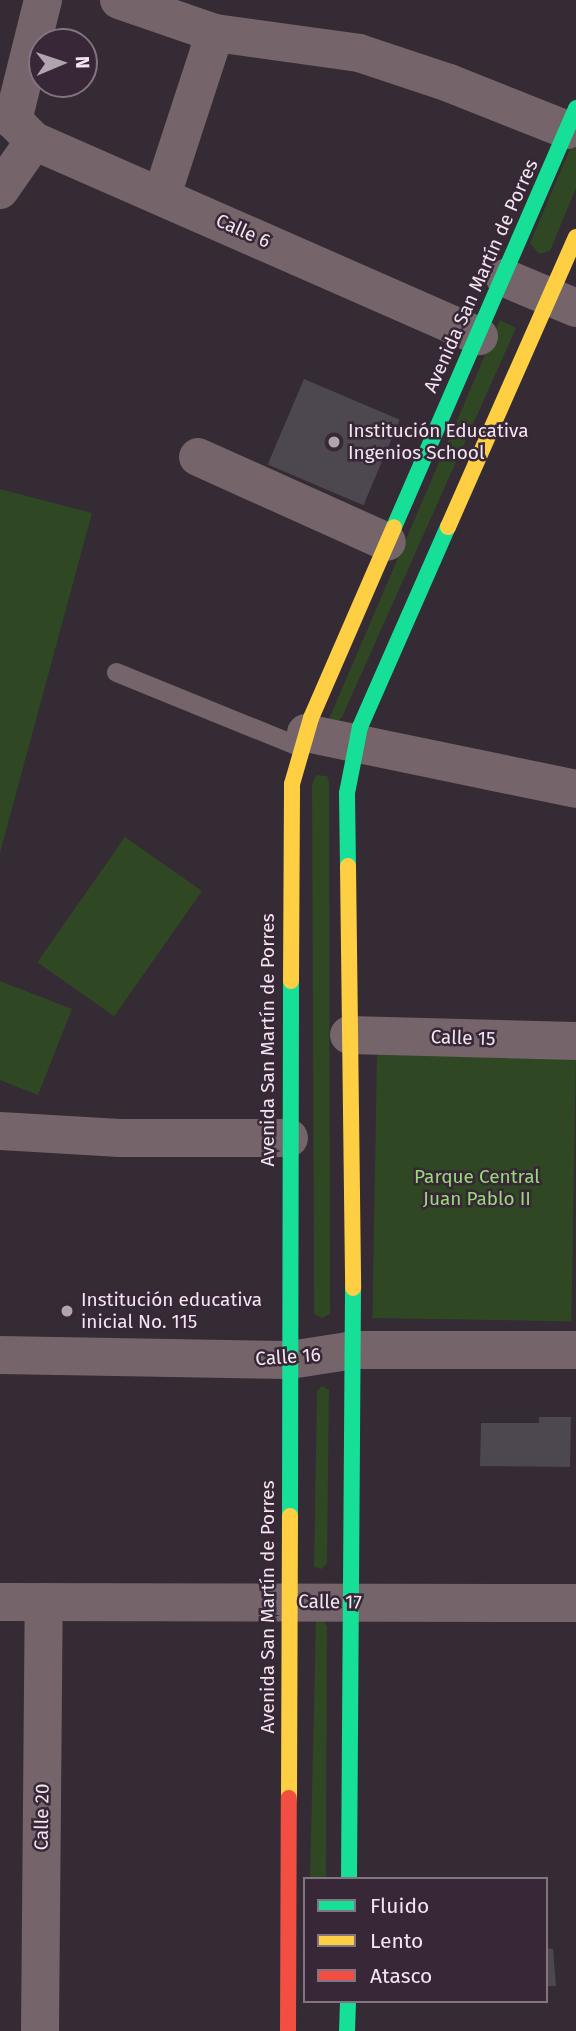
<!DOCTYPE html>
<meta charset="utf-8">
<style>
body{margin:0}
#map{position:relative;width:576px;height:2031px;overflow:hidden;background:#342b34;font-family:"Fira Sans",sans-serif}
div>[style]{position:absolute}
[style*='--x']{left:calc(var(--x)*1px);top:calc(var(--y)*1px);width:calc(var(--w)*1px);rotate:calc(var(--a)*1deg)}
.green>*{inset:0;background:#2f4723;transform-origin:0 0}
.building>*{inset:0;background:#4d474f;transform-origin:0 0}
.lane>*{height:19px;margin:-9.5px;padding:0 9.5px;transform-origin:9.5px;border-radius:9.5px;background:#75646a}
.street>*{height:38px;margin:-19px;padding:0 19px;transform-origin:19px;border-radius:19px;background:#75646a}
.fast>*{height:16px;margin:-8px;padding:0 8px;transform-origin:8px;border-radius:8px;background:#16e098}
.slow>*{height:16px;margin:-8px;padding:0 8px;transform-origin:8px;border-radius:8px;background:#ffcf43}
.jam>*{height:16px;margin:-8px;padding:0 8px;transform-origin:8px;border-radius:8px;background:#f24e42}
.dots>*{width:19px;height:19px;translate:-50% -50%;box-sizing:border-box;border:4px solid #382737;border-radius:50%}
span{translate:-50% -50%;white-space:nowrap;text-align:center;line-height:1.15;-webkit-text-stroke:5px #382737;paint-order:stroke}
.street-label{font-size:19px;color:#f2e7f1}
.poi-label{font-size:19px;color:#f2e7f1}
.left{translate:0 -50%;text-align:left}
.park-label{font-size:19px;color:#98d97a}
.legend{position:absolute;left:303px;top:1877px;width:245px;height:126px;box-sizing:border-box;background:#382737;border:2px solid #827481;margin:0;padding:9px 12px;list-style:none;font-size:21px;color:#f2e7f1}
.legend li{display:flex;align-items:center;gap:14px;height:35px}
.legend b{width:35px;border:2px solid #827481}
.north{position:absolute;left:28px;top:28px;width:70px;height:70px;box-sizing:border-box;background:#382737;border:2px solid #827481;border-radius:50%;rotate:88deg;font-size:19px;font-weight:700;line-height:28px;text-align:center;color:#f2e7f1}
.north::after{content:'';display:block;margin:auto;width:24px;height:32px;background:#b0a5af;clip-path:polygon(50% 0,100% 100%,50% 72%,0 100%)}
</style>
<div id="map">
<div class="green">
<i style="clip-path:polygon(576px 135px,576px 188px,550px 251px,539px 254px,530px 243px)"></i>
<i style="clip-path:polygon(500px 320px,516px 328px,342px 717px,335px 723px,329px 719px)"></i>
<i style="clip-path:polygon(0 489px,92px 513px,0 853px)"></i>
<i style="clip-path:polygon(316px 775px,327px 776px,329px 782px,330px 1314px,322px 1318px,314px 1314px,312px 784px)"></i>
<i style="left:125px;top:837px;width:94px;height:153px;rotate:35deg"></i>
<i style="clip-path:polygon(0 981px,72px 1009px,38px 1095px,0 1080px)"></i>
<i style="left:377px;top:1054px;width:199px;height:264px;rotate:1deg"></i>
<i style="clip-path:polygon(322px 1386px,329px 1390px,327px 1563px,322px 1569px,314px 1567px,317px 1391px)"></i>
<i style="clip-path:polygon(316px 1617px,322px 1618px,327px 1627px,326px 1879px,310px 1879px)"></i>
</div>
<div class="building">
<i style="left:304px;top:379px;width:104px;height:93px;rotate:23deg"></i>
<i style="clip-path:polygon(539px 1417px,571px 1417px,570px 1467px,480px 1466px,481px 1423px,539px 1423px)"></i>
<i style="clip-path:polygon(546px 1948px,553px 1949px,556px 1986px,546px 1986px)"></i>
</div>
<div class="lane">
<i style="--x:116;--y:672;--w:200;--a:22.1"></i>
</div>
<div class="street">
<i style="--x:43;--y:0;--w:124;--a:104"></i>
<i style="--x:13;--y:120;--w:30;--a:45"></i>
<i style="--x:34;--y:141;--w:486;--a:23.7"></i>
<i style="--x:119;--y:0;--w:102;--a:19"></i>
<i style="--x:215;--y:33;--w:145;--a:7.9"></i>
<i style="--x:359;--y:53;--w:95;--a:18.4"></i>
<i style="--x:449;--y:83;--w:127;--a:21.7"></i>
<i style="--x:0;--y:190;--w:60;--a:-55.2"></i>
<i style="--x:162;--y:195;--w:170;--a:-71.9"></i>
<i style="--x:505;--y:278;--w:77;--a:22.9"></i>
<i style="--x:198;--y:457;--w:207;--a:24.2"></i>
<i style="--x:306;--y:733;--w:276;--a:11.7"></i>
<i style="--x:349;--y:1035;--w:227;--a:1.5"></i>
<i style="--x:0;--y:1131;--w:120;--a:3.3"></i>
<i style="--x:120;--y:1138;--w:169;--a:0"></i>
<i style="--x:0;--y:1355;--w:290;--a:1"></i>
<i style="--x:290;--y:1360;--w:65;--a:-8.9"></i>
<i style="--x:354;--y:1350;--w:222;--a:0"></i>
<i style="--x:0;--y:1602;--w:576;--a:0.1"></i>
<i style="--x:40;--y:2031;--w:429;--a:-89.5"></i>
</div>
<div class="fast">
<i style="--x:394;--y:527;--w:457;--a:-66.5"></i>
<i style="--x:348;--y:866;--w:73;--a:-90.8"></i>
<i style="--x:347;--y:793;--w:67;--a:-78.9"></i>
<i style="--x:360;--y:727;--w:219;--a:-66.3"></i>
<i style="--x:290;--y:1516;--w:535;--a:-89.89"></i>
<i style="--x:349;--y:1879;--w:591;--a:-89.61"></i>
<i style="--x:347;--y:2031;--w:30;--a:-88"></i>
</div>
<div class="slow">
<i style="--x:448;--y:527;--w:317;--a:-66.2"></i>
<i style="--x:348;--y:866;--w:422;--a:89.3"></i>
<i style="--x:291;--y:981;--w:197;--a:-89.7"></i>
<i style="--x:292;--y:784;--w:69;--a:-73.9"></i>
<i style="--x:311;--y:718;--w:208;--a:-66.5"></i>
<i style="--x:289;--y:1798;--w:282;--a:-89.8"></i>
</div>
<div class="jam">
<i style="--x:288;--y:2031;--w:233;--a:-89.8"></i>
</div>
<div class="dots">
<i style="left:334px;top:442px;background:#b0a5af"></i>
<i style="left:67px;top:1311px;background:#b0a5af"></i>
</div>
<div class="street-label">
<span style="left:243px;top:231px;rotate:24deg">Calle 6</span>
<span style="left:481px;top:276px;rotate:-66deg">Avenida San Martín de Porres</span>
<span style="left:463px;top:1038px;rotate:2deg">Calle 15</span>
<span style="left:268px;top:1040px;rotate:-90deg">Avenida San Martín de Porres</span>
<span style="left:288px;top:1357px;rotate:-4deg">Calle 16</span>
<span style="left:330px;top:1602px;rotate:1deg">Calle 17</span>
<span style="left:268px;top:1607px;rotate:-90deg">Avenida San Martín de Porres</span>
<span style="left:42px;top:1817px;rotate:-89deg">Calle 20</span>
</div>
<div class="poi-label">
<span class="left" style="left:348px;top:442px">Institución Educativa<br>Ingenios School</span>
<span class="left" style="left:81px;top:1311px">Institución educativa<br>inicial No. 115</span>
</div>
<div class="park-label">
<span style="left:477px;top:1188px">Parque Central<br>Juan Pablo II</span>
</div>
<ul class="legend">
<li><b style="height:9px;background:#16e098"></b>Fluido</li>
<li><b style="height:9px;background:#ffcf43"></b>Lento</li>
<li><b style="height:9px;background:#f24e42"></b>Atasco</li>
</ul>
<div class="north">N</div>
</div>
